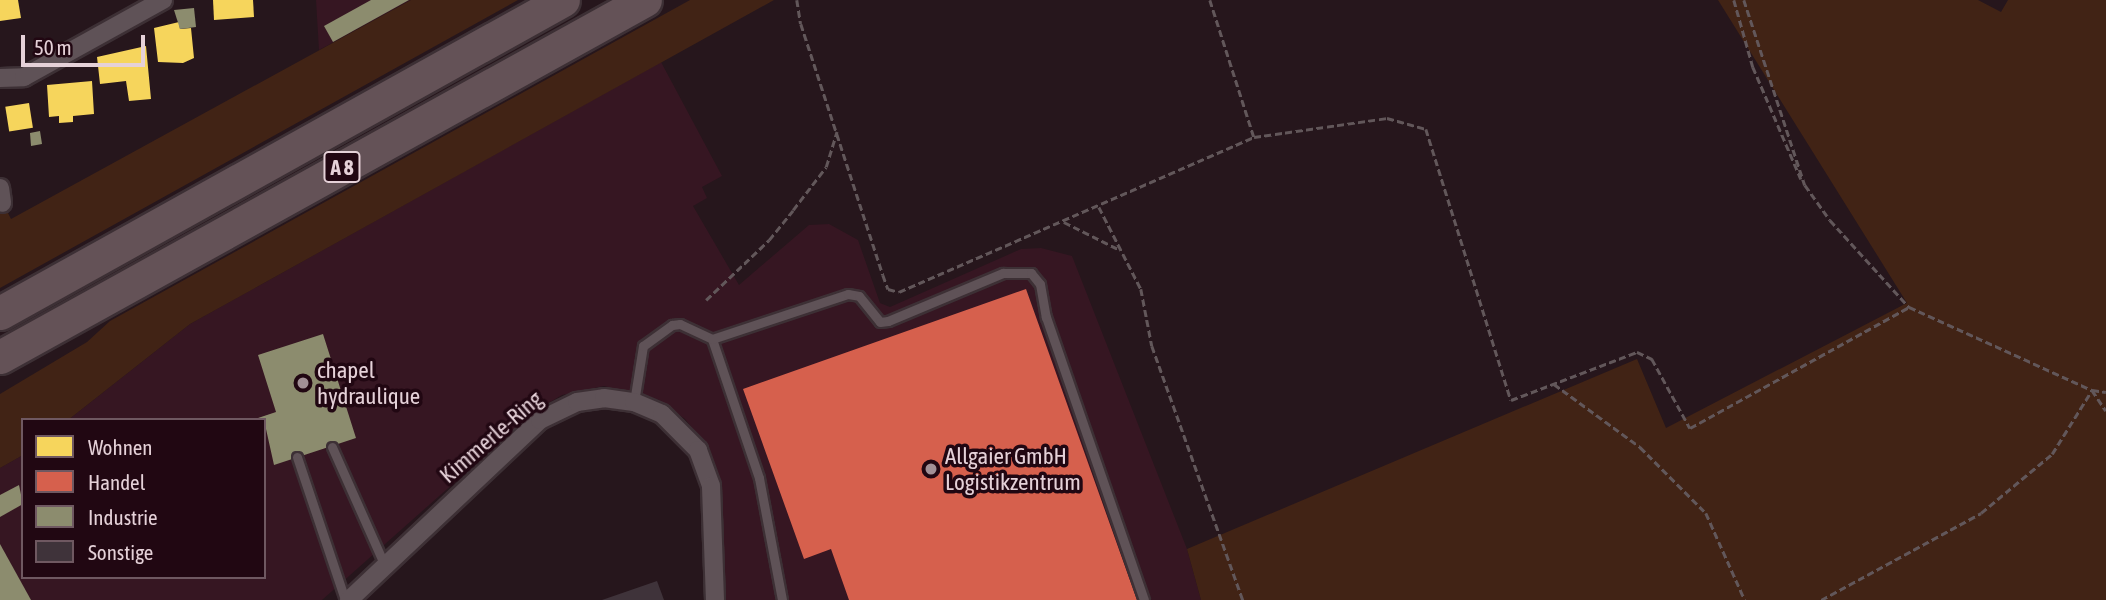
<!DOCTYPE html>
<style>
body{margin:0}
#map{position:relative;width:2106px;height:600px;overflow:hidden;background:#26161c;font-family:"Asap Condensed",sans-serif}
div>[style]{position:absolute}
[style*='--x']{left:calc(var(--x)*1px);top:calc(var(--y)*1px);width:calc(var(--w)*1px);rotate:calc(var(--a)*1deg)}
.built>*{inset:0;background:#361622}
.green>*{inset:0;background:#412315}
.homes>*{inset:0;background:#f6d55c;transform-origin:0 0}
.shops>*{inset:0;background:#d6604d}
.industry>*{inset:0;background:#8c8c6e}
.building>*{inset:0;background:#3f333a}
.path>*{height:2.5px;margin-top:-1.25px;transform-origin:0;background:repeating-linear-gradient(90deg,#62575a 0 7px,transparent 0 10.5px)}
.roads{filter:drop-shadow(2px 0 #3d3035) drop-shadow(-2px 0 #3d3035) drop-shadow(0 2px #3d3035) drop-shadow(0 -2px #3d3035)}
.service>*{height:9px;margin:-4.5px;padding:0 4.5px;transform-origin:4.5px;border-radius:4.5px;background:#5f5257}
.minor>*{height:18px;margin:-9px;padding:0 9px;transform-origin:9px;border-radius:9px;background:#5f5257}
.motorway>*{height:33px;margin:-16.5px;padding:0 16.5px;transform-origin:16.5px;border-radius:16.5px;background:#645257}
.dots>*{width:19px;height:19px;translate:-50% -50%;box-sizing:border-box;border:4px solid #210712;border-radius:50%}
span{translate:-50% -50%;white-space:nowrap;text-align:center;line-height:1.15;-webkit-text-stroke:7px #210712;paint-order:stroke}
.shield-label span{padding:2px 5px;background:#210712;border:2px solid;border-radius:5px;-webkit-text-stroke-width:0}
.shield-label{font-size:21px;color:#e5d1d8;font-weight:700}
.poi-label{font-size:23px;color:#e5d1d8}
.left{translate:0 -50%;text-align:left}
.street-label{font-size:23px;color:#e5d1d8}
.legend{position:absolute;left:21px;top:418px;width:245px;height:161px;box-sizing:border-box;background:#210712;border:2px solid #6f5861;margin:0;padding:9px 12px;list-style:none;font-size:21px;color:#e5d1d8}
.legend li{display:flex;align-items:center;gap:14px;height:35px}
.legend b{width:35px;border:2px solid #6f5861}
.scale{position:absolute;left:21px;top:35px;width:124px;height:32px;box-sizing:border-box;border:4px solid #e5d1d8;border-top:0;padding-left:9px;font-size:21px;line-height:24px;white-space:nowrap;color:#e5d1d8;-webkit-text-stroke:5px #210712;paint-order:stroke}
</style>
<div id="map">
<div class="built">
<i style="clip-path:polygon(316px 0,411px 0,319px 50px)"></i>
<i style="clip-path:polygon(661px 62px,722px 176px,702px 187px,707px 198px,693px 206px,739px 285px,809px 225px,829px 224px,858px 240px,880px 303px,890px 307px,1021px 249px,1041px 248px,1072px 256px,1187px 549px,1201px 600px,724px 600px,719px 484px,704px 443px,685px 419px,659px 400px,604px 386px,562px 395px,535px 411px,322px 600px,0 600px,0 468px,23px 455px,23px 577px,264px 577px,264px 420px,68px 420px,190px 324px)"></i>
</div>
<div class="green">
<i style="clip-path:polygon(411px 0,518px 0,0 288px,0 207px,4px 205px,11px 219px)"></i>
<i style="clip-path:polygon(690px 0,774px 0,190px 324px,68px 420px,23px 420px,23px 455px,0 468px,0 394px,87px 342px,110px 321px)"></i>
<i style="clip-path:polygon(1718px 0,1978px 0,2001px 12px,2008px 0,2106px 0,2106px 600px,1201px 600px,1187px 549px,1637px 359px,1666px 428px,1907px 303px)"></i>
</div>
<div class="homes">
<i style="clip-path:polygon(0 0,18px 0,21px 18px,0 21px)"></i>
<i style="clip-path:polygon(213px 0,253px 0,254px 17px,214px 20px)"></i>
<i style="clip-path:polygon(179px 22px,180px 29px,191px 28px,194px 58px,183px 63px,158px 62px,154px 28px)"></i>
<i style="clip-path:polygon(146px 46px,151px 99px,129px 101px,126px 81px,100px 84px,97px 57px)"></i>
<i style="clip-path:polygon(92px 81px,94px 114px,73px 116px,73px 122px,59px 123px,59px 116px,49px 117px,47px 85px)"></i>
<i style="left:29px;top:103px;width:25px;height:24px;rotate:81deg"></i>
</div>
<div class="shops">
<i style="clip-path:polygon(1026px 289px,1137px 600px,849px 600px,831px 549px,804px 559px,743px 389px)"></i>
</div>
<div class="industry">
<i style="clip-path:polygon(371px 0,409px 0,333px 42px,324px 26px)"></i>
<i style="clip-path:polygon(194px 8px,196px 27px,180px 29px,174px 10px)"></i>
<i style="clip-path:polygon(40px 131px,42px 144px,31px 146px,30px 133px)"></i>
<i style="clip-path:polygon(323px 334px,356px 438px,274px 465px,264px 420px,258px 418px,276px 412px,258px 355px)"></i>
<i style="clip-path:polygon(19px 485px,23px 504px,0 517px,0 495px)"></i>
<i style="clip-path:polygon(0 544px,31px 600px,0 600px)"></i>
</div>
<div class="building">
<i style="clip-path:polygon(657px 581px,664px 600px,602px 600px)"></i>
</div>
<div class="path">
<i style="--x:797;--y:0;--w:24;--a:81"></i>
<i style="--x:801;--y:24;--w:264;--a:71.9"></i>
<i style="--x:883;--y:275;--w:15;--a:70"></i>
<i style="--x:888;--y:289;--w:11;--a:15"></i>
<i style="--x:899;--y:292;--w:387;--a:-23.6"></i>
<i style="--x:1254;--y:137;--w:134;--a:-8.1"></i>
<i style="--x:1387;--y:118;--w:41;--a:15.8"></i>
<i style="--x:1426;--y:129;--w:284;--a:72.6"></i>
<i style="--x:1511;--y:400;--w:135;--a:-20.9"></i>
<i style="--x:1637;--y:352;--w:17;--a:25"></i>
<i style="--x:1652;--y:359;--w:79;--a:61.2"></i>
<i style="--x:1690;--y:428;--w:250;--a:-28.9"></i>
<i style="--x:1210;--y:0;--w:144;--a:72.2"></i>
<i style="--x:1734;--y:0;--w:70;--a:74.2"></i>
<i style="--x:1753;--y:67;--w:122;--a:66.8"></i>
<i style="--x:1744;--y:0;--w:195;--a:71.8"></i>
<i style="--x:1805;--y:185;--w:43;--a:54.5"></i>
<i style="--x:1830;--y:220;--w:118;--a:47.8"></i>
<i style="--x:1909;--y:307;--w:201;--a:24.4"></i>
<i style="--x:2092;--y:390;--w:25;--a:56"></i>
<i style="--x:1099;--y:207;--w:92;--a:62.9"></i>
<i style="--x:1141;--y:289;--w:58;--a:79.1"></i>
<i style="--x:1152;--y:346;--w:270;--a:70.3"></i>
<i style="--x:1064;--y:222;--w:63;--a:26.6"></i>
<i style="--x:706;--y:300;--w:87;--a:-43.6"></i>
<i style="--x:769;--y:240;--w:38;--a:-51"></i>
<i style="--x:793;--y:210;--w:54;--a:-52.5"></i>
<i style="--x:826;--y:167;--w:37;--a:-73"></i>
<i style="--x:1554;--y:384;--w:107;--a:36.2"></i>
<i style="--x:1640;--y:447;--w:93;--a:45"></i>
<i style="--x:1706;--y:513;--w:95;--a:65.9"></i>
<i style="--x:1821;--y:600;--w:182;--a:-28.5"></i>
<i style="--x:1981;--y:513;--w:92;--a:-39.7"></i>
<i style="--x:2052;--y:454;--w:75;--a:-58"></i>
<i style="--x:2092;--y:390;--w:14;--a:8"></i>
</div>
<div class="roads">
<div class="service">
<i style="--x:712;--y:339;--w:147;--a:71.3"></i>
<i style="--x:759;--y:478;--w:124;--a:79.3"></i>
<i style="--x:634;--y:402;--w:57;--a:-80.9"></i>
<i style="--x:643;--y:346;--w:36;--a:-36"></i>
<i style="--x:672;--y:325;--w:8;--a:-7"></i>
<i style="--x:680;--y:324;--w:35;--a:25"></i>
<i style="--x:712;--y:339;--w:143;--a:-18.3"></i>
<i style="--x:848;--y:294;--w:11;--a:10"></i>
<i style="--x:859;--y:296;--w:33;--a:51"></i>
<i style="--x:880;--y:322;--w:8;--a:-7"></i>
<i style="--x:888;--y:321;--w:125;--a:-22.7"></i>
<i style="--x:1003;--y:273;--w:28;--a:0"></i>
<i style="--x:1031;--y:273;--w:14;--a:51"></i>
<i style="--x:1040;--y:284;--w:34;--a:80"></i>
<i style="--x:1046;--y:317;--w:299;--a:70.9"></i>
<i style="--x:332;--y:447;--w:130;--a:66"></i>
<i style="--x:297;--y:457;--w:151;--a:71.4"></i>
</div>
<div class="minor">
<i style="--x:0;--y:78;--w:24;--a:-2"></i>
<i style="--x:24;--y:77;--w:159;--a:-29"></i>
<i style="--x:0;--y:188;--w:15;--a:82"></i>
<i style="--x:349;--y:600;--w:262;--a:-43.3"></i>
<i style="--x:540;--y:420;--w:41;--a:-25.9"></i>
<i style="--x:577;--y:402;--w:27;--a:-8"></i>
<i style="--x:604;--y:398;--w:30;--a:8"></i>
<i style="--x:634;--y:402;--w:30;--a:23"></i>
<i style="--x:662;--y:414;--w:51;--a:45"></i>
<i style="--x:698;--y:450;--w:38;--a:70"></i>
<i style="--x:711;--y:486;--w:114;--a:88"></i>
</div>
<div class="motorway">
<i style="--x:0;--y:313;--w:644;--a:-29.07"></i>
<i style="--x:0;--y:357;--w:737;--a:-28.96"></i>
</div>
</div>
<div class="dots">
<i style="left:303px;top:383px;background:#a29096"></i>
<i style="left:931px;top:469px;background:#a29096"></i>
</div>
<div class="shield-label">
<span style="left:342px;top:167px">A 8</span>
</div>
<div class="poi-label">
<span class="left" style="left:317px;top:383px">chapel<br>hydraulique</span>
<span class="left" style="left:945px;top:469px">Allgaier GmbH<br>Logistikzentrum</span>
</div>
<div class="street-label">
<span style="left:491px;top:437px;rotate:-41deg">Kimmerle-Ring</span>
</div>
<ul class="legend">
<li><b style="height:19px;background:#f6d55c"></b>Wohnen</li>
<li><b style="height:19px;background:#d6604d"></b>Handel</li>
<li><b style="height:19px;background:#8c8c6e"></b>Industrie</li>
<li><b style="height:19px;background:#3f333a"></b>Sonstige</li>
</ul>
<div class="scale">50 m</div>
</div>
